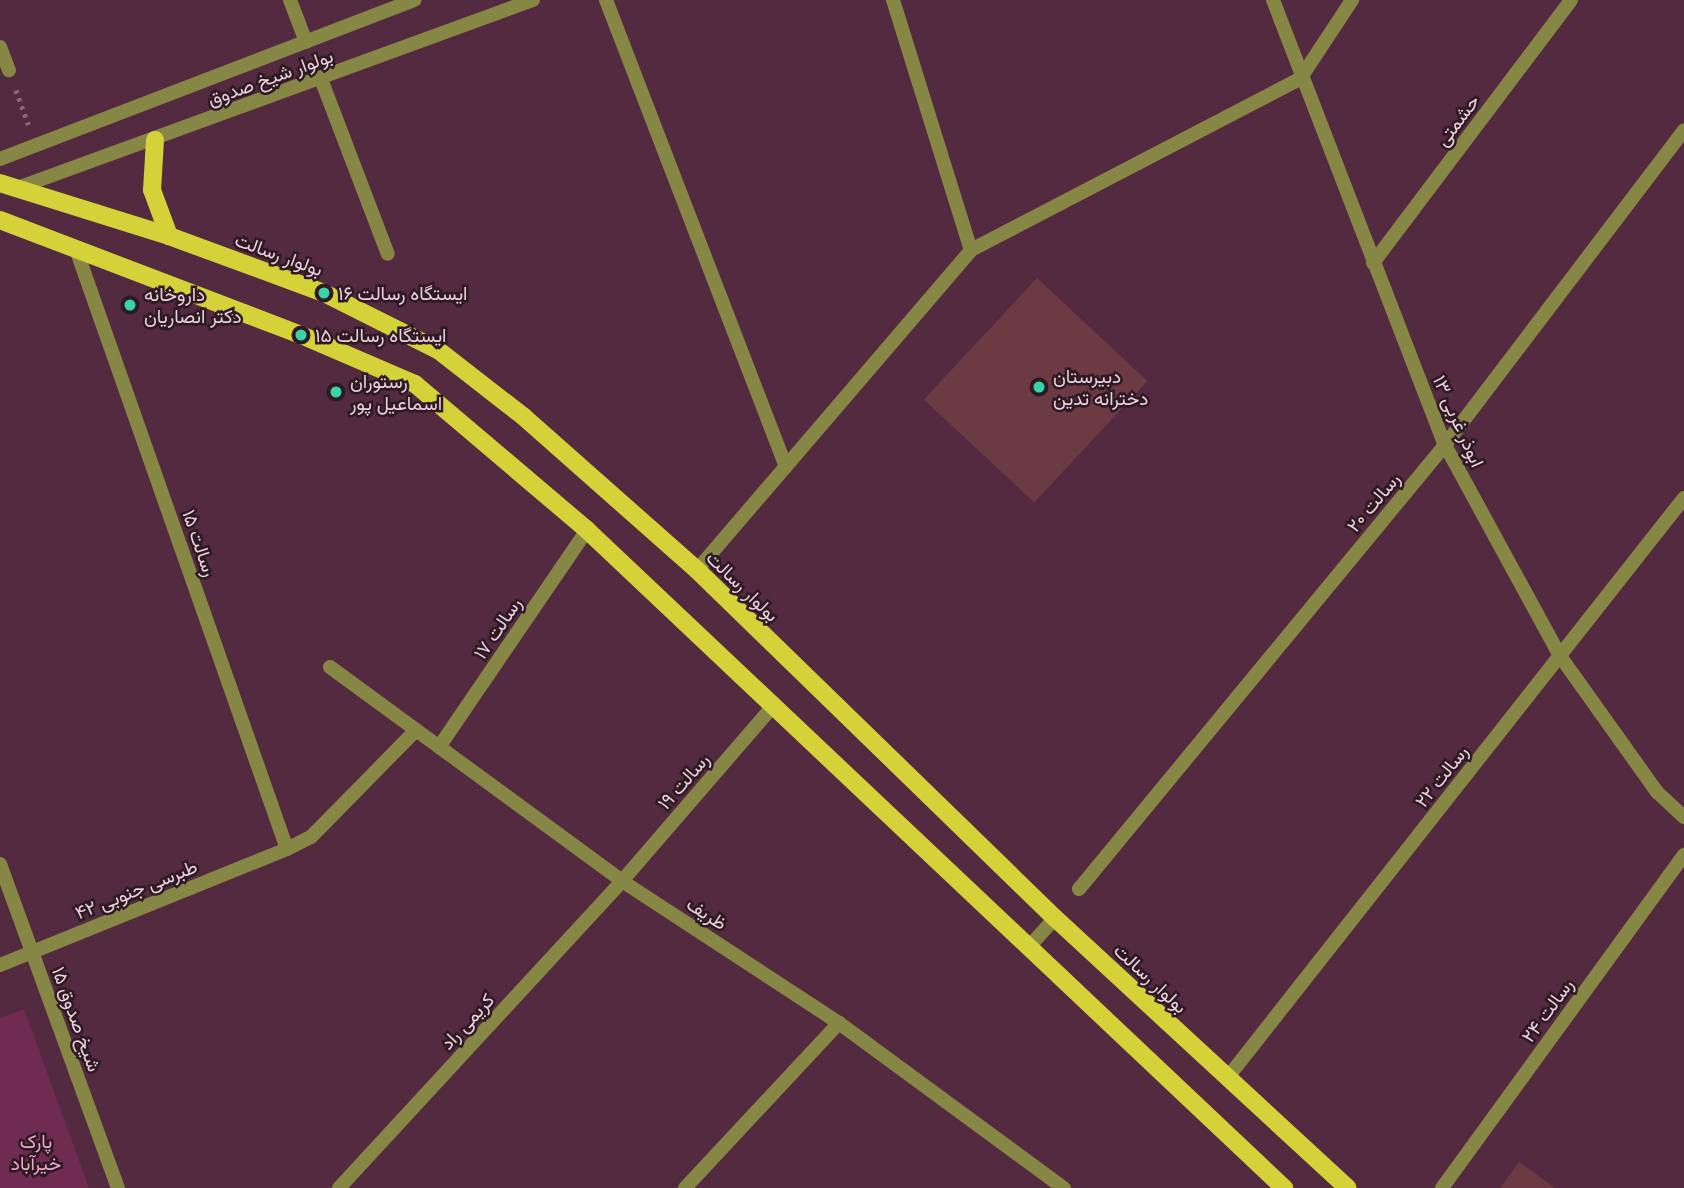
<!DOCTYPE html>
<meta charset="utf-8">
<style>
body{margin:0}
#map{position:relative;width:1684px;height:1188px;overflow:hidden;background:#532a3f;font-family:"Golos Text",Vazirmatn,sans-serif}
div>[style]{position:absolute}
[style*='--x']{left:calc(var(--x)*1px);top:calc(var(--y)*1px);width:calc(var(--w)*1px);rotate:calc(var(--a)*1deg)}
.green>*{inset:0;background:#6f2b51}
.building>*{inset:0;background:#6b3a43;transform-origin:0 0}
.path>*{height:4.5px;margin-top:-2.25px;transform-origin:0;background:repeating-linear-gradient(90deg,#8a6678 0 3.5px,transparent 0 8.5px)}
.service>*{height:14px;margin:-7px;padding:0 7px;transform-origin:7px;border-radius:7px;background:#878745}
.minor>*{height:14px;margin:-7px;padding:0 7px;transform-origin:7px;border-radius:7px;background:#878745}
.tertiary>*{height:14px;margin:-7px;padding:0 7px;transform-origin:7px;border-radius:7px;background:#878745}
.primary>*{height:18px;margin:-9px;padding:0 9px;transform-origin:9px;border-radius:9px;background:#d4d238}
.dots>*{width:19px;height:19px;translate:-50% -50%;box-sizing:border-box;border:4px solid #2d1a23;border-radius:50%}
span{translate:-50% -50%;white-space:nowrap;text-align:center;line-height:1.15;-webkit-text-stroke:5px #2d1a23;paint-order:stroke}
.street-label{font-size:19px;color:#ebcfdc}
.poi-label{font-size:19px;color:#ebcfdc}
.left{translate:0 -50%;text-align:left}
.park-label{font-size:19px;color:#f1a7cb}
</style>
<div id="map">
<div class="green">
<i style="clip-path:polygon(24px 1009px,89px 1188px,0 1188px,0 1018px)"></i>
</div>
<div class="building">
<i style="left:1037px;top:278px;width:151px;height:166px;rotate:43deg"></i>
<i style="clip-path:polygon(1519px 1162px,1555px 1188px,1500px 1188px)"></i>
</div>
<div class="path">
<i style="--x:16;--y:90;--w:37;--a:70"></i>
</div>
<div class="service">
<i style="--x:287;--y:849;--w:27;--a:-27"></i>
<i style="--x:311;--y:837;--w:150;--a:-45.5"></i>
</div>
<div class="minor">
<i style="--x:290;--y:0;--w:45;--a:69.1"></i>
<i style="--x:606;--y:0;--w:500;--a:68.92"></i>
<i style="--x:893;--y:0;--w:262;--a:72.7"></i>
<i style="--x:0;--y:47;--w:25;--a:69"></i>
<i style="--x:321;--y:79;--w:187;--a:69.1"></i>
<i style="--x:1373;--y:263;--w:329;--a:-53"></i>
<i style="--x:697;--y:570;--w:421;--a:-49.4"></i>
<i style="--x:971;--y:250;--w:371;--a:-27.5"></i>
<i style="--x:1300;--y:79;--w:95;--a:-56.6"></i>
<i style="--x:330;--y:667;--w:362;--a:36.2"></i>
<i style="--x:622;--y:881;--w:259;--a:33.2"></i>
<i style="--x:839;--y:1023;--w:279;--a:36.3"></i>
<i style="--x:439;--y:747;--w:263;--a:-55.7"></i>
<i style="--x:0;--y:864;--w:345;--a:70"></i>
<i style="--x:1079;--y:889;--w:575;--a:-50.5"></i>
<i style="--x:1445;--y:445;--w:395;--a:-52.8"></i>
<i style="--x:1028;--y:948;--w:40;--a:-48"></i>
<i style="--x:0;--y:965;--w:310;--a:-22"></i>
<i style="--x:287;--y:849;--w:636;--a:-109.38"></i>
<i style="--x:1228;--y:1077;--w:737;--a:-51.78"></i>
<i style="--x:339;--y:1188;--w:418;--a:-47.3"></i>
<i style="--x:622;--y:881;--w:231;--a:-49.2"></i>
<i style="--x:685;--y:1188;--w:226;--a:-47"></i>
<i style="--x:1442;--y:1188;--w:412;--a:-54"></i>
</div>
<div class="tertiary">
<i style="--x:1273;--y:0;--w:477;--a:68.9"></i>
<i style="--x:1445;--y:445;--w:240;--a:61.4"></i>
<i style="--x:1560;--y:656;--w:167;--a:54.5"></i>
<i style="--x:1657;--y:792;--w:37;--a:43"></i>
<i style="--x:0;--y:159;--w:444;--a:-21"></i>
<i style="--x:20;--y:187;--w:546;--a:-20.03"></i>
</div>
<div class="primary">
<i style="--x:155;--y:140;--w:50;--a:93.4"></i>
<i style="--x:152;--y:190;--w:49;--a:69.7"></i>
<i style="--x:0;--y:183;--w:177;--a:17.4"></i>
<i style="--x:169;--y:236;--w:165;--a:20.2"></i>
<i style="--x:324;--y:293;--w:127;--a:26.6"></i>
<i style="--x:438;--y:350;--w:109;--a:37.9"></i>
<i style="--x:524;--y:417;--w:231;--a:41.5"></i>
<i style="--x:697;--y:570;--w:499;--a:44.2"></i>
<i style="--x:1055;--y:918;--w:398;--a:42.7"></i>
<i style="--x:0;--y:220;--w:322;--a:20.9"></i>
<i style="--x:301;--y:335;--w:124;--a:23.3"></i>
<i style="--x:415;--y:384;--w:226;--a:40.3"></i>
<i style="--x:587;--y:530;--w:959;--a:43.35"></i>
</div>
<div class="dots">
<i style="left:324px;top:293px;background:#36d4a7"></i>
<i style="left:130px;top:305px;background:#36d4a7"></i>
<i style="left:301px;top:335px;background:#36d4a7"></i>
<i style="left:1039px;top:387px;background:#36d4a7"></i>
<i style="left:336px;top:392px;background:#36d4a7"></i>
</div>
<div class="street-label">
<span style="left:270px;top:77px;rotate:-20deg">بولوار شیخ صدوق</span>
<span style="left:1457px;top:120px;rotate:-53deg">حشمتی</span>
<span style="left:279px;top:254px;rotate:20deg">بولوار رسالت</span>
<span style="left:1459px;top:421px;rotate:66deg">ابوذر غربی ۱۳</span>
<span style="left:1373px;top:502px;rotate:-50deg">رسالت ۲۰</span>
<span style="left:200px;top:543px;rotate:71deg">رسالت ۱۵</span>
<span style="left:743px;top:586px;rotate:44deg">بولوار رسالت</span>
<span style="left:497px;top:628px;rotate:-56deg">رسالت ۱۷</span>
<span style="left:1441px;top:776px;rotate:-52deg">رسالت ۲۲</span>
<span style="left:683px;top:781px;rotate:-49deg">رسالت ۱۹</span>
<span style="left:136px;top:889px;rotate:-22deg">طبرسی جنوبی ۴۲</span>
<span style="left:707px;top:913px;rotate:33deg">ظریف</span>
<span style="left:1151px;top:978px;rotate:43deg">بولوار رسالت</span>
<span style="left:1547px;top:1010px;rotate:-54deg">رسالت ۲۴</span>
<span style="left:77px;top:1019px;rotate:70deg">شیخ صدوق ۱۵</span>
<span style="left:467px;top:1021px;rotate:-47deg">کریمی راد</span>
</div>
<div class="poi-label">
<span class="left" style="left:338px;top:293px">ایستگاه رسالت ۱۶</span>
<span class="left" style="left:144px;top:305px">داروخانه<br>دکتر انصاریان</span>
<span class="left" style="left:315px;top:335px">ایستگاه رسالت ۱۵</span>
<span class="left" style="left:1053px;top:387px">دبیرستان<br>دخترانه تدین</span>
<span class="left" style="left:350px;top:392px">رستوران<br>اسماعیل پور</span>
</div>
<div class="park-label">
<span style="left:36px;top:1152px">پارک<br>خیرآباد</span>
</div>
</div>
